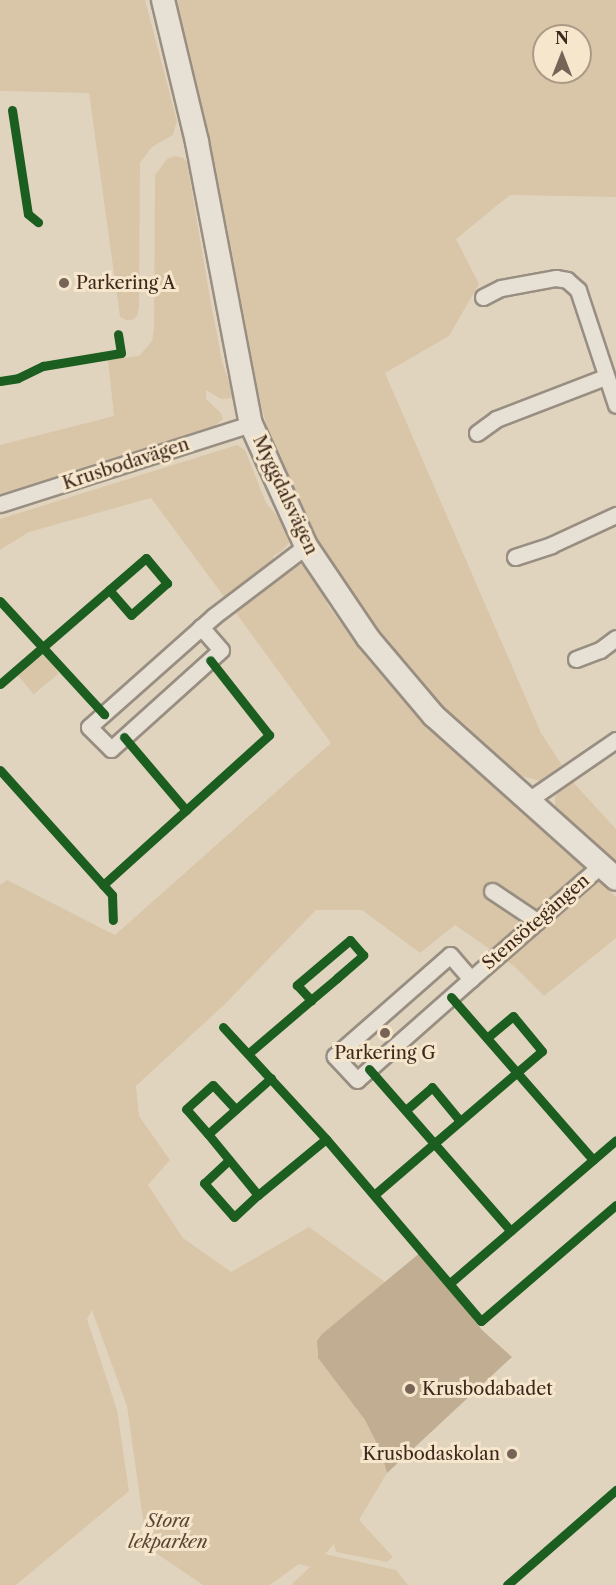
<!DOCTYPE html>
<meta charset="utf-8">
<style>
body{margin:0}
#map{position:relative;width:616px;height:1585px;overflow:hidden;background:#e1d4bf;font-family:"Libre Caslon Text",serif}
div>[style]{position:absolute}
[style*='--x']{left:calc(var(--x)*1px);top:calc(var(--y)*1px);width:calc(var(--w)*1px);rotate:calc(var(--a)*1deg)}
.green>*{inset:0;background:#d9c6a9;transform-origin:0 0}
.water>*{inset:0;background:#c1ad92}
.roads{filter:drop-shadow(2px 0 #988e81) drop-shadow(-2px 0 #988e81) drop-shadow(0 2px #988e81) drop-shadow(0 -2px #988e81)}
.street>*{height:15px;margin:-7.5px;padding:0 7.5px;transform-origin:7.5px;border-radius:7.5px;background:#e7e0d5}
.secondary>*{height:22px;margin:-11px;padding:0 11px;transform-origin:11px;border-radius:11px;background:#e7e0d5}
.cycleway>*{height:9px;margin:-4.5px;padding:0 4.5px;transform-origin:4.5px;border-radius:4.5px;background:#1b5e20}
.dots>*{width:16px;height:16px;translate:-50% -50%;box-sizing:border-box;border:3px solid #f5e6cc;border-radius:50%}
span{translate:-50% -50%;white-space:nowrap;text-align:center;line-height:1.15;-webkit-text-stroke:6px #f5e6cc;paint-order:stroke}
.poi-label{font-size:18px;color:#3e281d}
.left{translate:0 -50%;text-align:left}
.right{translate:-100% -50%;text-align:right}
.street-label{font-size:18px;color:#3e281d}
.park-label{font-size:18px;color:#5c4535;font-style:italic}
.north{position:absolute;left:532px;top:24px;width:60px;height:60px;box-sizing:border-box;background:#f5e6cc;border:2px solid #ac9a86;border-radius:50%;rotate:0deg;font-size:16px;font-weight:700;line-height:24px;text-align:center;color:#3e281d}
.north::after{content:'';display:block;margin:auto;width:21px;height:27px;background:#776456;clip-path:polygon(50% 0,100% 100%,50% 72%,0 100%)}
</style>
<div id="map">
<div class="green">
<i style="clip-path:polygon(0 0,145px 0,177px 121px,173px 135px,152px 147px,140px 163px,139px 307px,137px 316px,132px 320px,126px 320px,120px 317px,89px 93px,0 91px)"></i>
<i style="clip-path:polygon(evenodd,176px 0,616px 0,616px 197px,510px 195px,456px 239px,479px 284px,449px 336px,385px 373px,541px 733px,562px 765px,540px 781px,514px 774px,443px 709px,349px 595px,297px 505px,275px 454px,260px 402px,176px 0,544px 36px,580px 36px,580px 72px,544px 72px,544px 36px)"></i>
<i style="clip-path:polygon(175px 156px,183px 158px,187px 162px,210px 298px,222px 361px,233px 395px,233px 398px,221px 399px,206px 390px,206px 399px,221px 413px,223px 419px,215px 426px,0 494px,0 445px,114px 416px,108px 360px,139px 356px,152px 341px,154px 328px,155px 175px,167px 159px)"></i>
<i style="clip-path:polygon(237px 445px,245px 450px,266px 503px,279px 518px,289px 543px,282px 551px,273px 556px,275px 560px,225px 598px,151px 498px,29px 532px,0 550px,0 519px)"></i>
<i style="clip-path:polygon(299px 564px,311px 570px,329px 607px,369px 661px,423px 723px,616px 897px,616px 938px,544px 996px,514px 966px,455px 925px,420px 953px,362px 910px,316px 910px,225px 1004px,136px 1086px,139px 1116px,170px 1160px,148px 1185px,183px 1238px,231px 1272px,309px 1227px,385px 1282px,322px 1334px,317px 1351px,318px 1358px,365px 1420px,381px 1452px,387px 1473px,359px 1520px,393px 1557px,387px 1562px,336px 1552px,334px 1544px,325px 1554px,396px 1570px,408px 1585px,291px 1585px,310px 1567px,299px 1564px,270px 1585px,203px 1585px,147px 1547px,127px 1406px,92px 1310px,87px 1319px,117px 1410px,129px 1491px,16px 1585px,0 1585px,0 885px,7px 880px,115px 935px,331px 743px,233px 609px,284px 570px)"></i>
<i style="left:43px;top:654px;width:25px;height:33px;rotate:50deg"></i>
<i style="clip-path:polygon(572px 781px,616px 829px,616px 865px,555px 806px,555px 797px,559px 791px)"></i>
</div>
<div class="water">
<i style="clip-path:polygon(421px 1252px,482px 1330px,512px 1357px,387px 1473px,381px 1452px,365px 1420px,318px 1358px,317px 1341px,322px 1334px)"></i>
</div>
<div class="roads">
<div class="street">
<i style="--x:483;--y:297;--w:20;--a:-27"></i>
<i style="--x:501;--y:288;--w:56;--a:-10.3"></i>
<i style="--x:556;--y:278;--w:11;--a:10"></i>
<i style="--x:567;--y:280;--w:15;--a:42"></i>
<i style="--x:578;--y:290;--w:121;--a:71.7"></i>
<i style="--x:477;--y:433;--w:24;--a:-36"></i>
<i style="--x:496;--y:419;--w:117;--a:-21.1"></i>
<i style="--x:0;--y:504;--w:263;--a:-17.7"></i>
<i style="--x:515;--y:557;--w:38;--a:-18"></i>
<i style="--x:551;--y:545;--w:72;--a:-24.8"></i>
<i style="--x:201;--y:627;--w:30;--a:49"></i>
<i style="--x:221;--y:650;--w:148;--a:138"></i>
<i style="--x:111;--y:749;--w:31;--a:-135"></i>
<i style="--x:89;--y:727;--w:167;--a:-41.6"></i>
<i style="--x:214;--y:616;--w:116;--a:-37.3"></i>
<i style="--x:576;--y:659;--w:26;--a:-21"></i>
<i style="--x:600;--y:650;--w:20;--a:-37"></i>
<i style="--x:530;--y:799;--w:104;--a:-34.5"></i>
<i style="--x:492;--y:891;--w:54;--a:33.7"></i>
<i style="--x:471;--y:979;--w:152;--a:138.5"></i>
<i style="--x:357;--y:1080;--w:33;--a:-133"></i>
<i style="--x:335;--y:1056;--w:153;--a:-41.3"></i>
<i style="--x:450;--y:955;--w:32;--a:49"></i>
<i style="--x:471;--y:979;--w:173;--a:-41.2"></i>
</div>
<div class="secondary">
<i style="--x:163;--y:0;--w:146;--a:76.5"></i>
<i style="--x:197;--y:142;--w:287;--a:79.2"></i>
<i style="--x:251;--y:424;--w:134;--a:65.7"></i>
<i style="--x:306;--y:546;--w:111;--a:56"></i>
<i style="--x:368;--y:638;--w:102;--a:49.8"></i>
<i style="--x:434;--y:716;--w:244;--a:41.8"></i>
</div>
</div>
<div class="cycleway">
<i style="--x:12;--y:110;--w:105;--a:81.3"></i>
<i style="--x:28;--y:214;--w:13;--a:39"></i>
<i style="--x:0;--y:381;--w:18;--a:-9"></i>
<i style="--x:18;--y:378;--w:28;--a:-26"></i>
<i style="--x:43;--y:366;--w:79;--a:-9.5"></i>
<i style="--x:121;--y:353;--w:19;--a:-99"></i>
<i style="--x:0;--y:601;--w:154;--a:47.4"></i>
<i style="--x:0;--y:684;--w:144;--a:-40.8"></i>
<i style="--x:109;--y:590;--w:49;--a:-40.9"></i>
<i style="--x:146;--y:558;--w:33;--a:50"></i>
<i style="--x:167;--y:583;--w:48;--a:138.4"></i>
<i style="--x:131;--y:615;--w:33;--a:-131"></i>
<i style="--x:124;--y:737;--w:96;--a:49.7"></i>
<i style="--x:0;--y:770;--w:168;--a:48.1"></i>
<i style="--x:112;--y:895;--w:25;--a:88"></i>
<i style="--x:103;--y:885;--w:224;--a:-42.1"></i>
<i style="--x:269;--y:735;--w:95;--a:-128.2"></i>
<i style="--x:451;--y:997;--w:216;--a:48.9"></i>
<i style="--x:223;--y:1027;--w:152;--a:47.4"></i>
<i style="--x:326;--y:1139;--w:239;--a:49.6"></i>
<i style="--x:481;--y:1321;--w:178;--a:-40.7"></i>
<i style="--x:249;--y:1053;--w:82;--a:-40.5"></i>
<i style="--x:311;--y:1000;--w:34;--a:-40"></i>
<i style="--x:337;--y:978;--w:35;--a:-41"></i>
<i style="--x:363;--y:955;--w:20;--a:-131"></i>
<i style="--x:350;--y:940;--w:70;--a:139.7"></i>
<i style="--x:297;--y:985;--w:21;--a:47"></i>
<i style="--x:369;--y:1069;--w:215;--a:48.8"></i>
<i style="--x:271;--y:1078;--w:84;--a:138.4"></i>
<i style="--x:208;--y:1134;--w:79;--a:50.7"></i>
<i style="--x:258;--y:1195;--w:88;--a:-39.5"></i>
<i style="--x:407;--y:1109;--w:33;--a:-41"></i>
<i style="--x:432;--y:1087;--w:44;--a:50.5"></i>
<i style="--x:208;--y:1134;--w:33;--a:-131"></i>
<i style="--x:186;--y:1109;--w:36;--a:-42"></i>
<i style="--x:213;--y:1085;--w:33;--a:47"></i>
<i style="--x:229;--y:1160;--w:34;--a:137"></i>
<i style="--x:204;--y:1183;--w:45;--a:48.6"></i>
<i style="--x:234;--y:1217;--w:33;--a:-43"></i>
<i style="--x:374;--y:1195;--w:221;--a:-40.6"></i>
<i style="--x:542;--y:1051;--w:45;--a:-129.6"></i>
<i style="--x:513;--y:1016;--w:34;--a:140"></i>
<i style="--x:450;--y:1283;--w:219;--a:-40.7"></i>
<i style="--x:507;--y:1585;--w:145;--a:-41.1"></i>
</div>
<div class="dots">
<i style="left:64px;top:283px;background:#776456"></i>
<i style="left:385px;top:1033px;background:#776456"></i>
<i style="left:410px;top:1389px;background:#776456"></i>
<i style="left:512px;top:1454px;background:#776456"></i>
</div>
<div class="poi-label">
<span class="left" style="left:76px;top:283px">Parkering A</span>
<span style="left:385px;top:1053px">Parkering G</span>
<span class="left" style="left:422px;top:1389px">Krusbodabadet</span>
<span class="right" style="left:500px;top:1454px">Krusbodaskolan</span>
</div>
<div class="street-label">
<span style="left:126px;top:464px;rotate:-18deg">Krusbodavägen</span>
<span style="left:285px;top:495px;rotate:65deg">Myggdalsvägen</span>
<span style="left:536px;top:922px;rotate:-41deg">Stensötegången</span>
</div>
<div class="park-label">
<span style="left:168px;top:1532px">Stora<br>lekparken</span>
</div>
<div class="north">N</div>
</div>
